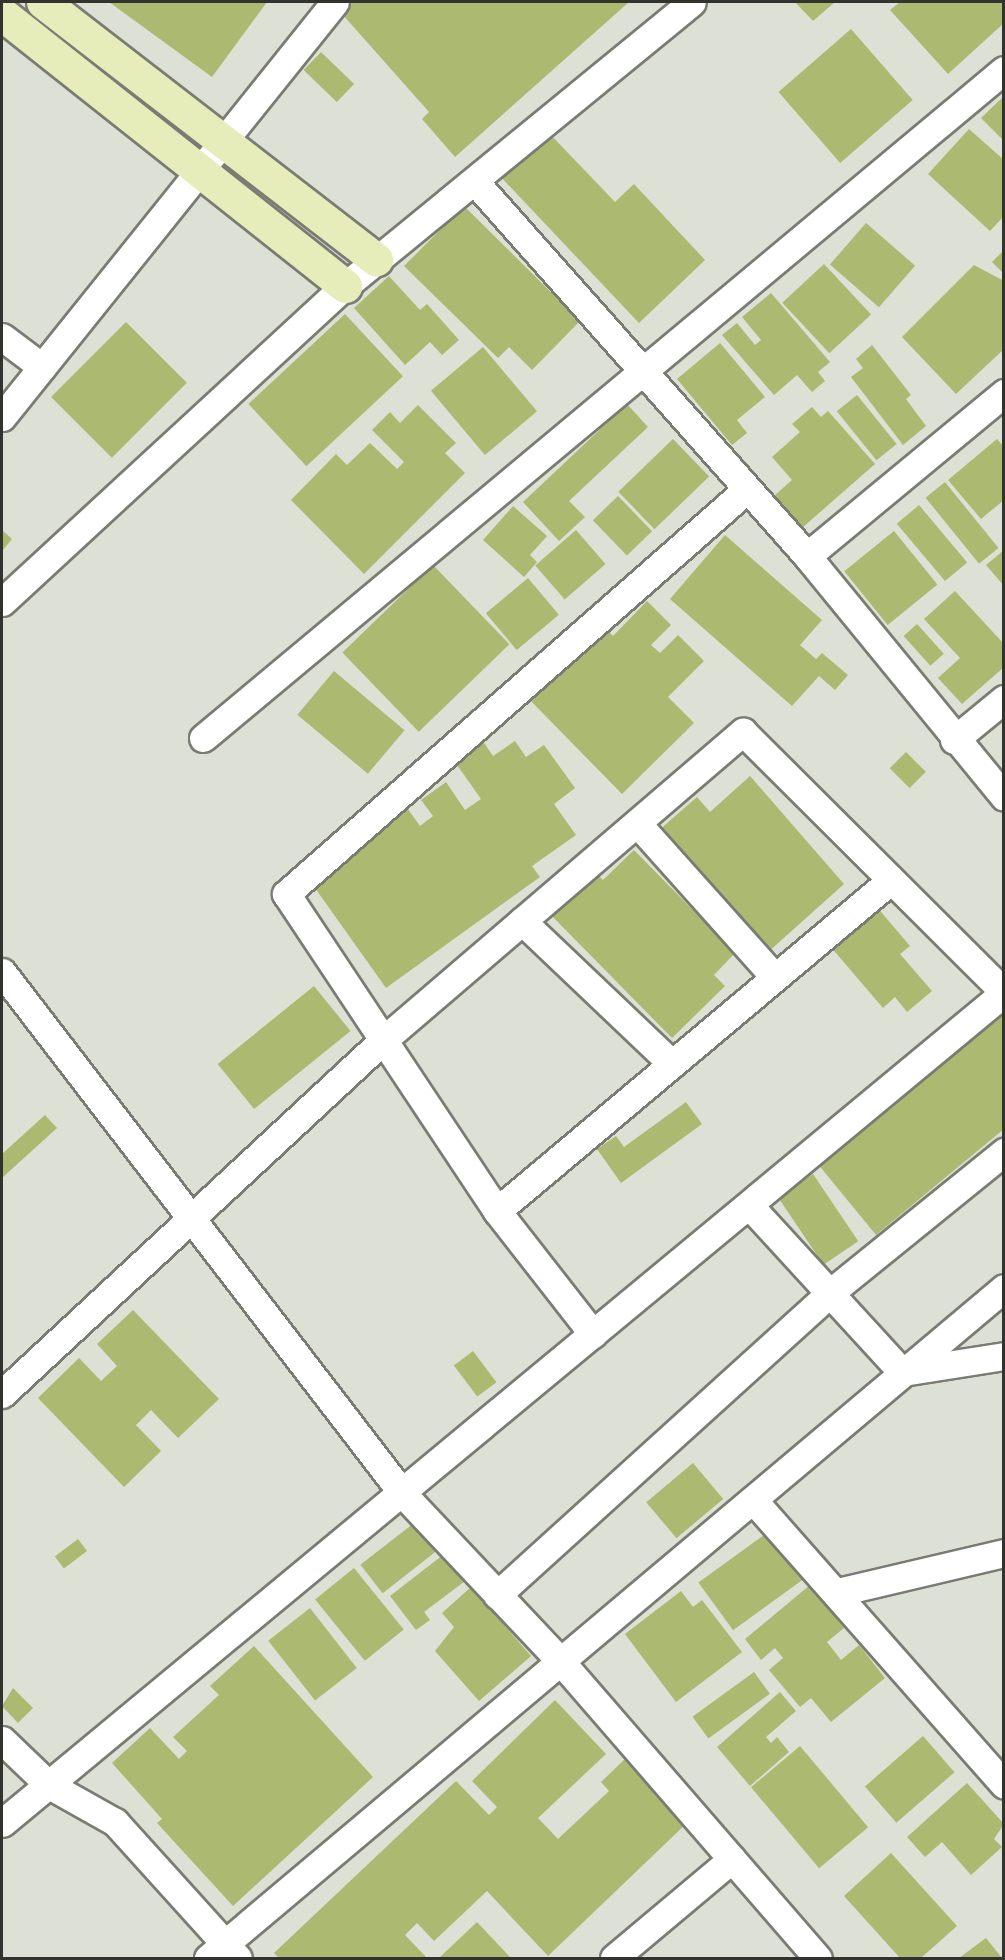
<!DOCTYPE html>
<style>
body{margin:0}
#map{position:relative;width:1005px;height:1960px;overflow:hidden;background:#dde0d5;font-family:Literata,serif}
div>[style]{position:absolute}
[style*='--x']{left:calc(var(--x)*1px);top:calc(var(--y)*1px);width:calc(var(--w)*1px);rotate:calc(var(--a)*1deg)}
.building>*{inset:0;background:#abb971;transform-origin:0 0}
.roads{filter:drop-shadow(2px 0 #7a7c73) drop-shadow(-2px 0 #7a7c73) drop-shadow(0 2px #7a7c73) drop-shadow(0 -2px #7a7c73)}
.street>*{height:27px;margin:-13.5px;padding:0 13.5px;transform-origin:13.5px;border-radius:13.5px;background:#fff}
.secondary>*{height:33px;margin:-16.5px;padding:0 16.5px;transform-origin:16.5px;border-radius:16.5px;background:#e6edba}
span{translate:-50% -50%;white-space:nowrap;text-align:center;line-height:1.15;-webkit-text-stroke:6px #ebede2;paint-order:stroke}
.frame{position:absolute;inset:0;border:3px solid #32332f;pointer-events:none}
</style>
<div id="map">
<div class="building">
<i style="clip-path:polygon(109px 2px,267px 2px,212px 77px)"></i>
<i style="clip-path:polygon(340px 2px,629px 2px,455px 157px,422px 119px,429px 112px,335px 6px)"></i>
<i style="clip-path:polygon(795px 2px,835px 2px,813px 21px)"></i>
<i style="clip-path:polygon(900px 2px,1004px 2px,1004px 23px,948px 74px,890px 10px)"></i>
<i style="left:851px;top:29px;width:94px;height:96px;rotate:49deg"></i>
<i style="left:321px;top:52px;width:46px;height:25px;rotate:44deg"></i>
<i style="clip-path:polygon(1004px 96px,1004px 141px,981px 118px)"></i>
<i style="clip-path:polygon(969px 129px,1004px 160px,1004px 216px,990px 231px,928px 174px)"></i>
<i style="clip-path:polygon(546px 130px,615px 202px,634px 184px,705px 260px,639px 323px,499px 175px)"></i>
<i style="clip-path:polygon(464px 206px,580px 321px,532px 370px,509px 347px,498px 358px,404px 266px)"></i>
<i style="left:866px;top:223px;width:65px;height:55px;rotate:41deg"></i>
<i style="clip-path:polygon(1004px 250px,1004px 274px,992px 262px)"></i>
<i style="left:824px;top:264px;width:69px;height:57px;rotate:47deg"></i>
<i style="clip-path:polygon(974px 265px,1004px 281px,1004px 349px,956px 394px,902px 337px)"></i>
<i style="clip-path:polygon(389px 276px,420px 310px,427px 304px,459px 340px,442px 355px,430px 342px,405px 365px,354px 308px)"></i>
<i style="clip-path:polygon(771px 293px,830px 362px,818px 372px,825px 381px,812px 392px,797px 375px,774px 395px,722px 335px,737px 323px,755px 345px,761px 340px,742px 317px)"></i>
<i style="left:345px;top:314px;width:85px;height:132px;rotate:47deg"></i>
<i style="left:126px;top:322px;width:86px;height:106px;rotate:45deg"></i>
<i style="clip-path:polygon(720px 343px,765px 397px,737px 420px,747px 433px,732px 445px,677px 379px)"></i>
<i style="clip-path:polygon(872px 345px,911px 395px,906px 399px,926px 426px,903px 445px,851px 377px,863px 368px,856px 359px)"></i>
<i style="left:483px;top:347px;width:84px;height:68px;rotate:50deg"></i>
<i style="left:857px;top:395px;width:63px;height:26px;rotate:51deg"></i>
<i style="clip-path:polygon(627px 404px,648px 427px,569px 501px,585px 517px,559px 541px,523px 502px)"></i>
<i style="clip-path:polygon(418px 405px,456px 443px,445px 453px,465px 473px,364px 574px,291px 500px,336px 454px,347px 465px,370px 443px,397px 469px,404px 462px,372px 430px,390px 412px,400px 423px)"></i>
<i style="clip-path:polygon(812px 407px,821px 417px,828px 411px,875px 464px,802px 528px,774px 496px,792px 480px,772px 457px,800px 432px,792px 424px)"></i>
<i style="left:673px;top:439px;width:52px;height:76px;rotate:46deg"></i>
<i style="clip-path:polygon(997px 439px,1004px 447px,1004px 500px,981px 519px,948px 480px)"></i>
<i style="left:945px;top:482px;width:85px;height:25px;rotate:51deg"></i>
<i style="left:618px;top:496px;width:49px;height:35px;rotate:46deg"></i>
<i style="left:919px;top:505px;width:75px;height:29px;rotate:50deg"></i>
<i style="clip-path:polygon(513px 506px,547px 536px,530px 555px,537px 562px,524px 577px,483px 540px)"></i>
<i style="clip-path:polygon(2px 530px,12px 539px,2px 551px)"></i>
<i style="left:576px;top:530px;width:45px;height:54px;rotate:49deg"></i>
<i style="left:894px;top:531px;width:69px;height:64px;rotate:51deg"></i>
<i style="clip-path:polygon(725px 535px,822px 620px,800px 645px,816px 659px,822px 653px,848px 675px,835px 690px,819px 676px,792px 706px,670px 599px)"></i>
<i style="clip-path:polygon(1004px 550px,1004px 586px,986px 565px)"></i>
<i style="left:433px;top:565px;width:110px;height:126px;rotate:46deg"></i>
<i style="left:528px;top:578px;width:48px;height:55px;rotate:50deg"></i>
<i style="clip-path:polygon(955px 591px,1004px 644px,1004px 667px,962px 704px,938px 678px,960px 658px,924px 619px)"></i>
<i style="clip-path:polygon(647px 601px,671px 625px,651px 645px,660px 653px,678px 635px,704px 661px,668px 697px,694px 723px,622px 794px,524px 694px,598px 620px,613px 636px)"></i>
<i style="left:917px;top:624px;width:40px;height:18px;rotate:48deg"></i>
<i style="left:334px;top:671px;width:92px;height:57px;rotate:40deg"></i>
<i style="clip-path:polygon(478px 734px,493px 756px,515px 741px,526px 757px,544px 745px,575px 788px,554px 804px,576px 835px,532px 866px,540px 877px,386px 988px,310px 881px,403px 802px,420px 826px,433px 816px,421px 800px,446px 782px,465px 810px,481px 799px,450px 755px)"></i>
<i style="left:906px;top:752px;width:28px;height:23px;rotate:45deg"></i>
<i style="clip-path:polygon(750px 776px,844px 884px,767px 953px,658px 831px,697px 797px,710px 812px)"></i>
<i style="clip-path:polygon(634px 850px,735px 953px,714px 975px,725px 986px,672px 1038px,545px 909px,589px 866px,603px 880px)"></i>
<i style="clip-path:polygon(876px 906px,910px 946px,900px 954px,932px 991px,907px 1012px,895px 997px,883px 1008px,830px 946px)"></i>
<i style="left:314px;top:986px;width:58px;height:124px;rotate:51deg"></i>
<i style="clip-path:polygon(998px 1012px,1004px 1019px,1004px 1129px,876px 1235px,817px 1163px)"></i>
<i style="clip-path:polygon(686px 1102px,702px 1124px,621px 1183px,597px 1149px,616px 1136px,624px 1147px)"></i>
<i style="clip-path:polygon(45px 1115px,57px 1128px,2px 1178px,2px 1154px)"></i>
<i style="left:813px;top:1174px;width:81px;height:42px;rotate:56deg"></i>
<i style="clip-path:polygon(133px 1310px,219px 1399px,178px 1438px,151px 1410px,136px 1425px,161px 1451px,124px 1487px,38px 1398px,79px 1358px,101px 1381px,117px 1366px,97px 1344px)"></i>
<i style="left:473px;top:1351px;width:39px;height:24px;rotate:53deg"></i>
<i style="left:693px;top:1463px;width:47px;height:61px;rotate:50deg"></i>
<i style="left:414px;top:1523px;width:36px;height:68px;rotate:52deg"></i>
<i style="left:768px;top:1532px;width:59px;height:86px;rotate:54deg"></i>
<i style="left:78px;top:1539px;width:15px;height:29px;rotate:53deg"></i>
<i style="clip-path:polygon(448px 1551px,469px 1578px,424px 1612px,430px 1620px,416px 1630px,390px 1596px)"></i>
<i style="left:354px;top:1568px;width:79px;height:50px;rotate:51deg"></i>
<i style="clip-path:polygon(810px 1585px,844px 1628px,827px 1642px,841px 1660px,859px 1645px,885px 1678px,831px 1722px,811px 1698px,800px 1707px,769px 1670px,783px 1658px,775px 1648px,761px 1660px,745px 1639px)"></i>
<i style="clip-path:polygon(471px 1587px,531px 1656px,479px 1701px,435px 1651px,454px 1627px,442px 1613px)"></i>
<i style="clip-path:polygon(681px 1591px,693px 1607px,702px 1600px,742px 1652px,676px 1702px,625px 1634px)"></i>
<i style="left:310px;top:1608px;width:76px;height:53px;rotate:52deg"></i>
<i style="clip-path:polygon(254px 1646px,373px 1777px,233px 1906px,157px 1823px,162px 1819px,112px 1763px,150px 1728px,179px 1759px,187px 1751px,173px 1737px,219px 1695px,210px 1686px)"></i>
<i style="left:754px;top:1672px;width:27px;height:76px;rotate:54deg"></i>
<i style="clip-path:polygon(13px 1688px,33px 1708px,18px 1723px,2px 1706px)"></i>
<i style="clip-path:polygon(780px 1692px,796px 1711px,766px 1737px,771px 1743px,777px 1737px,789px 1752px,750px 1786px,717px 1747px)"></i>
<i style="clip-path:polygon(555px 1700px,606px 1754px,538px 1818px,558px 1839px,609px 1791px,601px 1782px,627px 1757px,688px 1822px,548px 1956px,487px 1891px,434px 1941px,417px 1923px,405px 1935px,427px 1958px,279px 1958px,274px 1953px,456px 1781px,489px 1815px,497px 1807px,472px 1781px)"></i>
<i style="left:923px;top:1736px;width:48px;height:77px;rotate:49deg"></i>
<i style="left:800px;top:1746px;width:106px;height:64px;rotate:50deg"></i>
<i style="clip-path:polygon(967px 1783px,1004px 1824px,994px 1839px,1002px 1847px,971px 1875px,942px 1842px,925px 1857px,907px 1837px)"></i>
<i style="clip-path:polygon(891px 1853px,957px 1926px,921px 1958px,900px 1958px,844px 1896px)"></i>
<i style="clip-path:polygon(477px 1922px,511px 1958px,439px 1958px)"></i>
<i style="clip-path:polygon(986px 1938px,1002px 1958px,959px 1958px)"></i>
</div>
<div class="roads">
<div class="street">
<i style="--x:476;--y:183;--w:499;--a:48.4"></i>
<i style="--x:807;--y:556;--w:256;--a:-39.6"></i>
<i style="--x:2;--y:337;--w:50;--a:36.9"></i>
<i style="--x:2;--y:417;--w:532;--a:-51.26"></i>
<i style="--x:807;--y:556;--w:311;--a:50.7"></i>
<i style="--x:2;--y:602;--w:466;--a:-42.7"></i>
<i style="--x:345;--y:286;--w:448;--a:-39.3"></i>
<i style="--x:203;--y:738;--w:1043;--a:-39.83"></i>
<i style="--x:954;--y:740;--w:65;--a:-39.4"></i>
<i style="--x:637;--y:823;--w:205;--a:48.2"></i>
<i style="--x:522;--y:921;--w:207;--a:43.6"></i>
<i style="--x:2;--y:972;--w:658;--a:52.47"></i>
<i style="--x:403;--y:1494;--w:233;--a:46.7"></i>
<i style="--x:563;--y:1664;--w:389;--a:49.1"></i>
<i style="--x:749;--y:1205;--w:226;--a:47.5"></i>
<i style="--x:902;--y:1372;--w:103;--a:-8.9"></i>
<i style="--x:497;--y:1211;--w:515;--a:-40.03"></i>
<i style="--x:593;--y:1334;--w:156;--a:-128"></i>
<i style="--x:497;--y:1211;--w:381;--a:-123.6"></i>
<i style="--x:286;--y:894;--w:612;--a:-41.29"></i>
<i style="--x:2;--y:1394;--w:517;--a:-42.88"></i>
<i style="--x:381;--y:1042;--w:477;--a:-40.6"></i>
<i style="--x:743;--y:732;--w:368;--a:44.9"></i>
<i style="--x:754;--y:1501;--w:378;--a:48.6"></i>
<i style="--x:838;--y:1592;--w:171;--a:-13.2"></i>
<i style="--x:497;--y:1595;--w:451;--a:-42.2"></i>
<i style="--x:831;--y:1292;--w:223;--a:-39"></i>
<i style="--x:2;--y:1740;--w:65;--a:43.8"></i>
<i style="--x:49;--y:1785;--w:76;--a:29.3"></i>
<i style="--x:115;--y:1822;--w:183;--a:47.9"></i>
<i style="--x:2;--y:1823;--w:1301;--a:-39.64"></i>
<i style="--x:208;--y:1958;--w:1040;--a:-40.09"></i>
<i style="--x:614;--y:1958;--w:154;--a:-40"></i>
</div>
<div class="secondary">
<i style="--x:43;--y:2;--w:421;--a:37.7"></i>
<i style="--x:2;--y:14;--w:438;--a:38.4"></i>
</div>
</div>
<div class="frame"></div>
</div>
